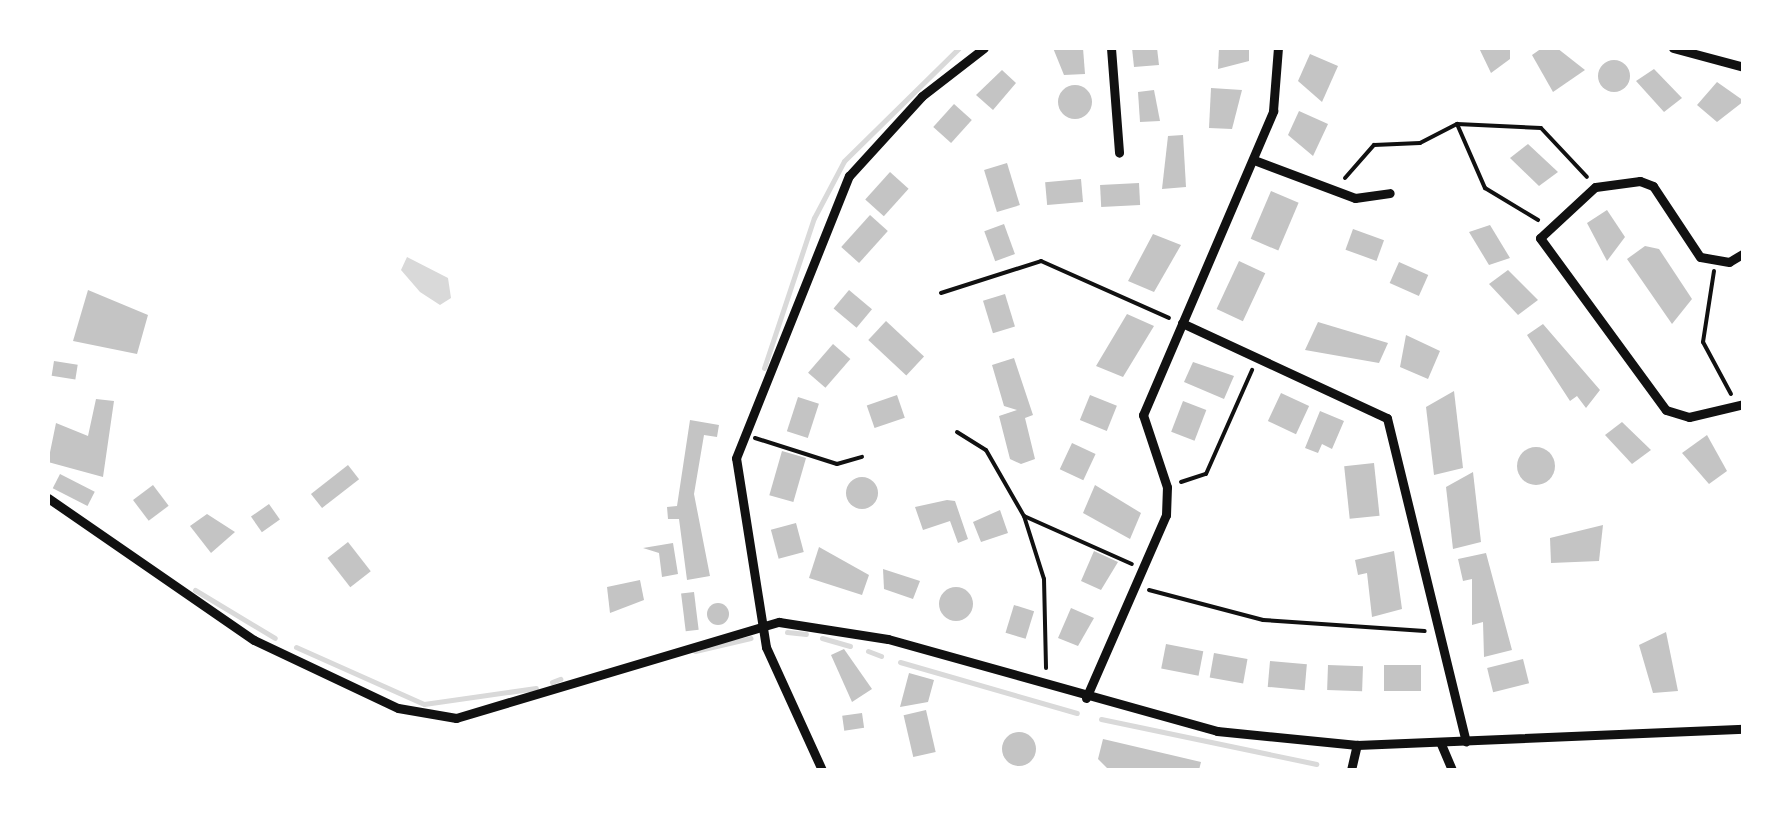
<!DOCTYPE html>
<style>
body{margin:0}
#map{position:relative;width:1791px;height:818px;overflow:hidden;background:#fff;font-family:Cabin,sans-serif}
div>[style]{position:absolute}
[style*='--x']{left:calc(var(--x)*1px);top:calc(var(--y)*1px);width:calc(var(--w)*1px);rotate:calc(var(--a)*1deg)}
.water>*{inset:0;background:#d9d9d9}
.stream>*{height:5px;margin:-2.5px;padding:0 2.5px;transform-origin:2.5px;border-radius:2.5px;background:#d9d9d9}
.building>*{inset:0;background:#c4c4c4;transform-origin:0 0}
.round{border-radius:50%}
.path>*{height:4px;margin:-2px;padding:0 2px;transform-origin:2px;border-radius:2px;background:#111}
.minor>*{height:9px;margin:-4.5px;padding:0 4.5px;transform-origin:4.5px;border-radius:4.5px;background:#111}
span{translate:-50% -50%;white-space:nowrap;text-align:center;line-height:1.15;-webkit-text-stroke:8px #fff;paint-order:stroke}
.frame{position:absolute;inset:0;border:50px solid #fff;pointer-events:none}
</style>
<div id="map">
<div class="water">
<i style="clip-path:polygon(407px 257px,448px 278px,451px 298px,440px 305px,420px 292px,401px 270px)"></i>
</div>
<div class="stream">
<i style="--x:764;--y:368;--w:158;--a:-71.6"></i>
<i style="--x:814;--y:218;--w:64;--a:-62.2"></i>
<i style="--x:844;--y:161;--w:161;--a:-44.5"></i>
<i style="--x:195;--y:590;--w:93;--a:31"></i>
<i style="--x:787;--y:632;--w:19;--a:6"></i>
<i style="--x:822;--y:638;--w:29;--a:16"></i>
<i style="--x:296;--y:647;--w:140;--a:24"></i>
<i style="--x:424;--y:704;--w:113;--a:-8.1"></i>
<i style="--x:695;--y:651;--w:57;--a:-13.1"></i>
<i style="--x:868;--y:651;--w:14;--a:21"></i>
<i style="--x:900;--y:662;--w:184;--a:16.1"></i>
<i style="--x:552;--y:682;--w:9;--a:-21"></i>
<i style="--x:1101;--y:719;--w:220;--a:11.8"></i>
</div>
<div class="building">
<i style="clip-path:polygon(1053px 48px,1083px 48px,1085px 74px,1064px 75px)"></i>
<i style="clip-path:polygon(1132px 48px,1157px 48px,1159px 65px,1134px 67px)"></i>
<i style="clip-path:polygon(1219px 48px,1249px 48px,1249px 61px,1218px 69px)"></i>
<i style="clip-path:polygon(1479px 48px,1510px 48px,1510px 59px,1491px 73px)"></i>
<i style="clip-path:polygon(1542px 48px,1557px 48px,1585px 70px,1553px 92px,1532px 55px)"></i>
<i style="clip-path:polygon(1310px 54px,1338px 66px,1322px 102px,1298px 81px)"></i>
<i class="round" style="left:1598px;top:60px;width:32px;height:32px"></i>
<i style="clip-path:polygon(1654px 69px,1682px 98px,1664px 112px,1636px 81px)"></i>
<i style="clip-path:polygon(1002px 70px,1016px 83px,993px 110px,976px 95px)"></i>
<i style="clip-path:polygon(1717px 82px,1744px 101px,1717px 122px,1697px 105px)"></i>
<i class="round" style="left:1058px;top:85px;width:34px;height:34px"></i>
<i style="clip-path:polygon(1211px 88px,1242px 90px,1232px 129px,1209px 128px)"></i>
<i style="clip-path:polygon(1154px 90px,1160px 121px,1140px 122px,1138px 92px)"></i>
<i style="left:954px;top:104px;width:24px;height:31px;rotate:42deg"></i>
<i style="clip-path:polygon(1299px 111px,1328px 124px,1313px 156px,1288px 135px)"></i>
<i style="clip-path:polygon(1183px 135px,1186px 187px,1162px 189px,1168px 136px)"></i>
<i style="clip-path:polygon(1528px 144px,1558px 172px,1539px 186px,1510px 158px)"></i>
<i style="left:1007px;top:163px;width:44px;height:24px;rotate:73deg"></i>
<i style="left:890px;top:172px;width:25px;height:37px;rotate:42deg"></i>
<i style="left:1081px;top:179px;width:23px;height:36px;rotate:85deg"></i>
<i style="left:1139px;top:183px;width:22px;height:39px;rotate:87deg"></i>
<i style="left:1271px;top:191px;width:30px;height:52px;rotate:23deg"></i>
<i style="clip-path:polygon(1607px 210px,1625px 237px,1607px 261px,1587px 223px)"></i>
<i style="left:870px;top:215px;width:24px;height:43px;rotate:42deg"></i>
<i style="left:1004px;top:224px;width:32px;height:21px;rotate:70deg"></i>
<i style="clip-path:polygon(1490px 225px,1510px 258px,1489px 265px,1469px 232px)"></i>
<i style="left:1353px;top:229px;width:33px;height:22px;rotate:20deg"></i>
<i style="clip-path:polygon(1153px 234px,1181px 245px,1154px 292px,1128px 281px)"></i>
<i style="clip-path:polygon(1645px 246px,1659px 249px,1692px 299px,1672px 324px,1627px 259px)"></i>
<i style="left:1239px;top:261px;width:29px;height:53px;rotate:25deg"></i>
<i style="left:1399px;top:262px;width:32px;height:23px;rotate:24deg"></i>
<i style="clip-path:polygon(1508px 270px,1538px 300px,1518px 315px,1489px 284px)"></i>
<i style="clip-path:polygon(88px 290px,148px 315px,137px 354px,73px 341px)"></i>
<i style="left:849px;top:290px;width:30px;height:24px;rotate:40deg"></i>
<i style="left:1005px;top:294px;width:34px;height:23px;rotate:73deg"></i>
<i style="clip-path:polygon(1127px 314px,1154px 326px,1123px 377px,1096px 366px)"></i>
<i style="left:886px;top:321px;width:52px;height:26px;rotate:43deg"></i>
<i style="clip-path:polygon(1318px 322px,1388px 343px,1379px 363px,1305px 350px)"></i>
<i style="clip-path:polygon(1543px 324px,1600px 390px,1586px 408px,1577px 396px,1570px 401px,1527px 335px)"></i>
<i style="clip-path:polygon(1406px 335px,1440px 351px,1428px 379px,1400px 367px)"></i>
<i style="left:833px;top:344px;width:23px;height:38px;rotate:41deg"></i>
<i style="clip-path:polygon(1014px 358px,1033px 415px,1025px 418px,1035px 459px,1021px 464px,1010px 459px,999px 416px,1017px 410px,1004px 406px,992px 365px)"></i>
<i style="left:54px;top:361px;width:24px;height:15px;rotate:9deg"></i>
<i style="clip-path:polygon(1193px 362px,1234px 376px,1224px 399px,1184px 382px)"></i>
<i style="clip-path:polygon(1454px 391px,1463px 468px,1434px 475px,1426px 407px)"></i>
<i style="left:1281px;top:393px;width:31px;height:31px;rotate:25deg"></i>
<i style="left:897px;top:395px;width:24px;height:32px;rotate:71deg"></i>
<i style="left:1090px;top:395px;width:29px;height:27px;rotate:22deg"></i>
<i style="left:798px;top:397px;width:22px;height:36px;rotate:18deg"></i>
<i style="clip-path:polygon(96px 399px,114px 401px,103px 477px,48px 462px,56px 423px,88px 436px)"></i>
<i style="left:1183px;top:401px;width:25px;height:33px;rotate:21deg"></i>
<i style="clip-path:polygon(1320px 411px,1344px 421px,1332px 449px,1322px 444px,1318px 453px,1305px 448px)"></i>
<i style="clip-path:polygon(690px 420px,719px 425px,717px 437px,704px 435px,694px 494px,710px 576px,687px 580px,679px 519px,668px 519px,667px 507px,677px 506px)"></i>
<i style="clip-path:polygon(1622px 422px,1651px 450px,1632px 464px,1605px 435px)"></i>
<i style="clip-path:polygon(1707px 435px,1727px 471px,1709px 484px,1682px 453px)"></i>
<i style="left:1072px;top:443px;width:26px;height:29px;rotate:25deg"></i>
<i class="round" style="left:1517px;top:447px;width:38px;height:38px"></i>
<i style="left:782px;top:451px;width:25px;height:46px;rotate:16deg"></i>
<i style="left:1374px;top:463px;width:53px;height:30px;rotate:84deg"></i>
<i style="left:348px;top:465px;width:18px;height:47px;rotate:52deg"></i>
<i style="clip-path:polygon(1473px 472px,1481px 542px,1453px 549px,1446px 487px)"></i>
<i style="left:60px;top:474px;width:39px;height:16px;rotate:27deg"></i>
<i class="round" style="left:846px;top:477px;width:32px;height:32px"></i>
<i style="left:153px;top:485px;width:26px;height:25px;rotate:53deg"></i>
<i style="clip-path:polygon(1095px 485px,1141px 513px,1130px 539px,1083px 513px)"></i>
<i style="clip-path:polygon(947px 500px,955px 501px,968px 539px,958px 543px,950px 521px,923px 530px,915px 507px)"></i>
<i style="left:269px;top:504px;width:19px;height:22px;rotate:55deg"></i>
<i style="clip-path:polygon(1000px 510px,1008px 533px,981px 542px,973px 522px)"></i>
<i style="clip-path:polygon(207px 514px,235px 532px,211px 553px,190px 526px)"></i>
<i style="left:796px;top:523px;width:30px;height:26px;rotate:75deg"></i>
<i style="clip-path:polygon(1603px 525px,1599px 561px,1551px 563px,1550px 538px)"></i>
<i style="left:348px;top:542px;width:37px;height:26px;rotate:52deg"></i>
<i style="clip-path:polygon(673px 543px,678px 574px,662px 577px,659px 553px,643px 548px)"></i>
<i style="clip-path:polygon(819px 547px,869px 575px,862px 595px,809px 578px)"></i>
<i style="clip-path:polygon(1094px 551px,1118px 562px,1101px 590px,1081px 581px)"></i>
<i style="clip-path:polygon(1394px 551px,1402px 609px,1372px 617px,1367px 573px,1358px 575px,1355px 560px)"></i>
<i style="clip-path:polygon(1486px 553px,1512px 650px,1484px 657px,1483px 622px,1472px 625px,1472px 579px,1463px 581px,1458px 559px)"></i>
<i style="clip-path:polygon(883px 569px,920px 581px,913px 599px,884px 589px)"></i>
<i style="clip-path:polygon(640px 580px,644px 600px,610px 613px,607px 587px)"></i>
<i class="round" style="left:939px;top:587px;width:34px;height:34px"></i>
<i style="left:694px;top:592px;width:38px;height:13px;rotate:83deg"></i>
<i class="round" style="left:707px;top:603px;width:22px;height:22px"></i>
<i style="left:1014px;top:605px;width:21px;height:29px;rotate:17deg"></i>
<i style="clip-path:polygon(1071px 608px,1094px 618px,1078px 646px,1058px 638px)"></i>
<i style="clip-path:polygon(1666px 632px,1678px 691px,1653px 693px,1639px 645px)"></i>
<i style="left:1166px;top:644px;width:38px;height:25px;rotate:11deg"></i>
<i style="clip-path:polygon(844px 649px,872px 689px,852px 702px,831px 655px)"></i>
<i style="left:1214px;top:653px;width:34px;height:25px;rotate:10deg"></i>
<i style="left:1523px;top:659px;width:25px;height:37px;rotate:76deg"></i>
<i style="left:1270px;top:661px;width:37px;height:26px;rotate:5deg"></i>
<i style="left:1328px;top:665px;width:35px;height:25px;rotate:2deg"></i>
<i style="left:1384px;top:665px;width:37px;height:26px"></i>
<i style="clip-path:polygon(909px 673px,934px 680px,928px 702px,900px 707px)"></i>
<i style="left:926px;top:710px;width:43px;height:23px;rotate:77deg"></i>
<i style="left:862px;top:713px;width:15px;height:20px;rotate:82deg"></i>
<i class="round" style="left:1002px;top:732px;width:34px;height:34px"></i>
<i style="clip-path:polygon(1103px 739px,1201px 762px,1199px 770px,1108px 769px,1098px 759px)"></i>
</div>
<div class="path">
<i style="--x:1457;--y:124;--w:70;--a:66.4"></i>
<i style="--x:1485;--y:188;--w:62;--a:31.1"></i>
<i style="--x:1345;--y:178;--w:44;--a:-48.7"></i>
<i style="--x:1374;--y:145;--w:46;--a:-2.5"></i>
<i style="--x:1420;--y:143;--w:42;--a:-27.2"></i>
<i style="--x:1457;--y:124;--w:84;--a:2.7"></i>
<i style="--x:1541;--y:128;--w:67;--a:46.8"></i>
<i style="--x:1714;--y:271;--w:72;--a:98.8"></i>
<i style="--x:1703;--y:342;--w:59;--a:61.7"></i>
<i style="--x:941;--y:293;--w:105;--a:-17.7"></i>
<i style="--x:1041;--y:261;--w:140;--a:24"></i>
<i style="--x:957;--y:432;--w:34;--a:32"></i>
<i style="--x:986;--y:450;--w:76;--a:60.1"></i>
<i style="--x:1024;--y:516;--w:118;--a:24"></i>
<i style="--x:755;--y:438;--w:86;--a:17.6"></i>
<i style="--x:837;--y:464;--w:26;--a:-16"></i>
<i style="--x:1181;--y:482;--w:26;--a:-18"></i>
<i style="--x:1206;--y:474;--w:114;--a:-66.1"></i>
<i style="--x:1024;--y:516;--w:66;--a:72.4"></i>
<i style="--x:1044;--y:579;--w:89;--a:88.7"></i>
<i style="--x:1149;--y:590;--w:118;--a:14.7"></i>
<i style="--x:1263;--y:620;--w:162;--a:3.9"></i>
</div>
<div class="minor">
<i style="--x:1111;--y:48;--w:105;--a:85.6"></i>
<i style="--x:1673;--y:48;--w:73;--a:15"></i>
<i style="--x:1254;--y:160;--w:108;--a:20.6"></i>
<i style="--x:1355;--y:198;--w:35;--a:-8"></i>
<i style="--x:1744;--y:253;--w:17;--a:149"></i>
<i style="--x:1729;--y:262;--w:29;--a:-170"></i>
<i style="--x:1700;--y:257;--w:85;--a:-123.5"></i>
<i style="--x:1653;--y:186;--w:14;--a:-159"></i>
<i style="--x:1640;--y:181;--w:45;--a:172.4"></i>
<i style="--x:1595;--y:187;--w:75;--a:137.2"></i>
<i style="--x:1540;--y:238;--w:213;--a:53.8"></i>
<i style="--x:1666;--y:410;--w:24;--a:17"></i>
<i style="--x:1689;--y:417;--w:57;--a:-13.3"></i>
<i style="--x:1182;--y:323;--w:226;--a:24.9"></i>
<i style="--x:1387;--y:418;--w:333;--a:76.3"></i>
<i style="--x:48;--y:498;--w:250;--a:34.6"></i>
<i style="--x:254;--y:640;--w:159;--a:25.3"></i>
<i style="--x:398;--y:708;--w:59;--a:9.8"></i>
<i style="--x:456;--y:718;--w:337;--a:-16.6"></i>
<i style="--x:779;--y:622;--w:110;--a:8.9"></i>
<i style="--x:888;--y:639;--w:342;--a:15.6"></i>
<i style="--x:1217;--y:731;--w:141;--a:5.7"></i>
<i style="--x:1357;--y:745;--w:387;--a:-2.4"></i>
<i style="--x:1086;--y:698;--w:200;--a:-66.4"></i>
<i style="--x:1166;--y:515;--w:28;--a:-88"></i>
<i style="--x:1167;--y:487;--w:76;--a:-108.4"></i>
<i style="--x:1143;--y:415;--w:331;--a:-66.8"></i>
<i style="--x:1273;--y:111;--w:63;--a:-85.5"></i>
<i style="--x:1441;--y:744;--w:28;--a:67"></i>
<i style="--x:822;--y:770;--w:135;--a:-114.5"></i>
<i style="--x:766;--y:647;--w:191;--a:-99"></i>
<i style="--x:736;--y:458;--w:304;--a:-68.2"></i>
<i style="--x:849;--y:176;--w:108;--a:-47.6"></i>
<i style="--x:922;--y:96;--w:78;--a:-37.7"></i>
<i style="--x:1351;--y:770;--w:26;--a:-77"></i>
</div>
<div class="frame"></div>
</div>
